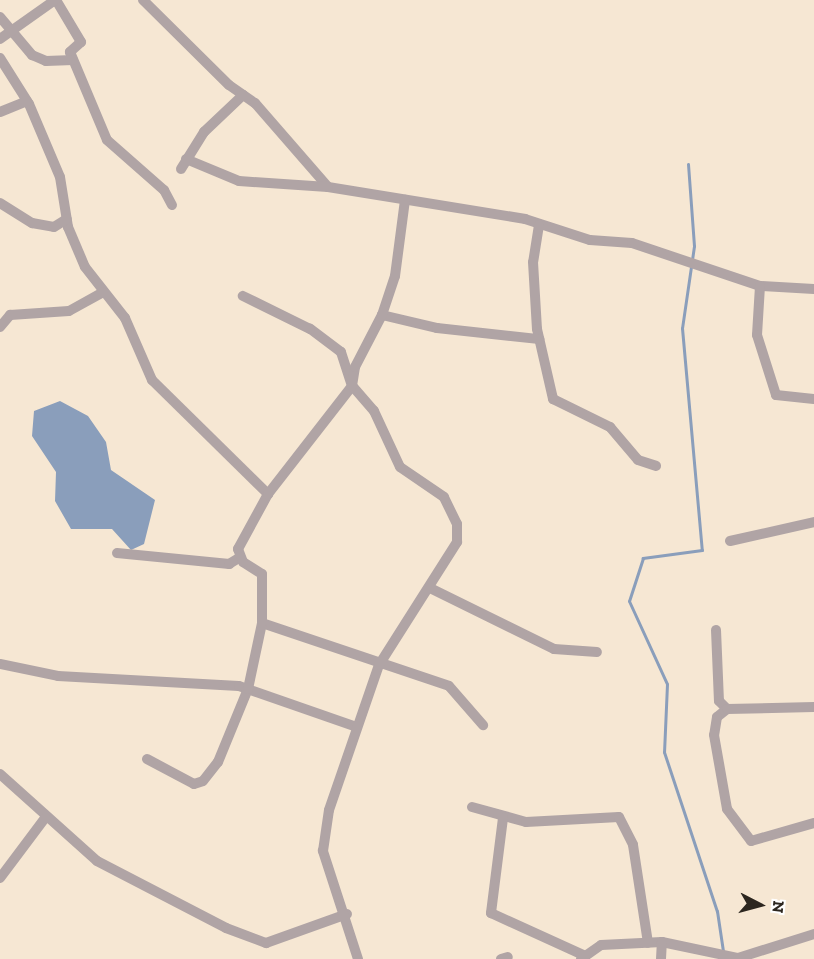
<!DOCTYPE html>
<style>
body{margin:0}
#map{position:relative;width:814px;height:959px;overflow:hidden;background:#f6e7d3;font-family:"Zilla Slab",serif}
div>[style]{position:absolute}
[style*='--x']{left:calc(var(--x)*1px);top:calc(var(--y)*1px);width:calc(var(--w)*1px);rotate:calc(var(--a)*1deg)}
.water>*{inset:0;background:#8a9ebb}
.stream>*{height:3px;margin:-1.5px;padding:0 1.5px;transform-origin:1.5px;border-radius:1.5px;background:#8a9ebb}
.minor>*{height:10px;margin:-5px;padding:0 5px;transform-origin:5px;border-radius:5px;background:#b0a4a5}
span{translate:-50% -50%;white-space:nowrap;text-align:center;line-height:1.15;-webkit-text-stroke:4.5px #fff;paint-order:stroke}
.north{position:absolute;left:730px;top:875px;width:60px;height:60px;-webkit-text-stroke:4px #fff;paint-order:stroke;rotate:96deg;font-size:16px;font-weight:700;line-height:24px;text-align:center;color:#2c261f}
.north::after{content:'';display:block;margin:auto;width:21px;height:27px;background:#2c261f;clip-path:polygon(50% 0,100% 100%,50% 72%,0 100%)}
</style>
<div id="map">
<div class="water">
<i style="clip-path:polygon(60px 401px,88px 416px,106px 442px,111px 470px,155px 500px,144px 544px,131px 550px,112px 529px,71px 529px,55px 501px,56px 472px,32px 436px,34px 411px)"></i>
</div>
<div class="stream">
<i style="--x:688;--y:164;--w:82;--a:85.8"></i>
<i style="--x:694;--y:246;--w:83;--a:98.3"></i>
<i style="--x:682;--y:328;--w:223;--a:84.9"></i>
<i style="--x:702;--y:550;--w:60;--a:172.3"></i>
<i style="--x:643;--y:558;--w:45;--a:108"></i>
<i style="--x:629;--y:601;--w:91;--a:65.4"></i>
<i style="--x:667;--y:684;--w:68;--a:92.5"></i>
<i style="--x:664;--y:752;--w:168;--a:71.6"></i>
<i style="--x:717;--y:911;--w:40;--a:81.5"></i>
</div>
<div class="minor">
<i style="--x:56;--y:0;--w:49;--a:59.2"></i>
<i style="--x:81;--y:42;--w:15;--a:138"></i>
<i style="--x:70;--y:52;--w:95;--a:67.2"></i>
<i style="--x:107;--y:140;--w:76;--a:41.3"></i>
<i style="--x:164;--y:190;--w:17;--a:62"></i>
<i style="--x:143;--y:0;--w:121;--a:44.7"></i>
<i style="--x:229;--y:85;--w:32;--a:35"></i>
<i style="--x:255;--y:103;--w:111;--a:49"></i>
<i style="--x:328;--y:187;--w:200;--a:9.2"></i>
<i style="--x:525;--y:219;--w:68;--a:17.9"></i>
<i style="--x:590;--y:240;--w:42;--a:4.1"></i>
<i style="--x:632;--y:243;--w:135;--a:18.6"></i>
<i style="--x:760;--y:286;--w:54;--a:3.2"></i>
<i style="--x:0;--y:17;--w:50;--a:49.9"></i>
<i style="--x:32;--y:55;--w:15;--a:23"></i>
<i style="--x:46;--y:61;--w:27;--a:-2"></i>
<i style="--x:0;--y:39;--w:67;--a:-35.3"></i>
<i style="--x:0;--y:58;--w:54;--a:57.8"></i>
<i style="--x:29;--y:104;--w:79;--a:67"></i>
<i style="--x:60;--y:177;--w:51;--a:80.9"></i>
<i style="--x:68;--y:227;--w:43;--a:67"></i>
<i style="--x:85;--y:267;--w:65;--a:51.9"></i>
<i style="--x:125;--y:318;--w:68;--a:66.5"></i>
<i style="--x:152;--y:380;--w:163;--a:44.5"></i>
<i style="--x:0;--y:112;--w:29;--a:-22"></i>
<i style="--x:186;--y:159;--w:57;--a:22.5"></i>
<i style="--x:239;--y:181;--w:89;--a:3.9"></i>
<i style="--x:181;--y:169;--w:44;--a:-58.1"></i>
<i style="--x:204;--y:132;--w:54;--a:-43.5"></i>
<i style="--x:0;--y:203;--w:38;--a:32"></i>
<i style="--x:32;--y:223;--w:22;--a:10"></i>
<i style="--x:54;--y:227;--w:15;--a:-32"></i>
<i style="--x:539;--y:225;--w:37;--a:99"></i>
<i style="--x:533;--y:262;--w:67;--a:86.6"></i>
<i style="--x:537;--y:329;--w:72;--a:77.1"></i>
<i style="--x:553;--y:399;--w:64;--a:26.2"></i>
<i style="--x:610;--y:427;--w:43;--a:49.7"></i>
<i style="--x:638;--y:460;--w:19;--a:18"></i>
<i style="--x:760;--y:286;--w:49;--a:93.5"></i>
<i style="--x:757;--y:335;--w:63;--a:72.4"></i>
<i style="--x:776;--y:395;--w:38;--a:6"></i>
<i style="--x:382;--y:315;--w:57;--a:13.3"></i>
<i style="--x:437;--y:328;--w:103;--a:6.2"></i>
<i style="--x:0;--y:327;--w:16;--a:-50"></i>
<i style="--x:10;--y:315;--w:59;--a:-3.9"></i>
<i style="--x:69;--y:311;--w:38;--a:-29"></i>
<i style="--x:730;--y:541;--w:86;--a:-12.7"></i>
<i style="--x:117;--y:553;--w:113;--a:5.6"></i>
<i style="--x:229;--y:564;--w:12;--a:-31"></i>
<i style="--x:432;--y:589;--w:136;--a:26.2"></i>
<i style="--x:554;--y:649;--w:43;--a:4"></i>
<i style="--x:262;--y:623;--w:197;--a:18.6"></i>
<i style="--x:449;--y:686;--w:52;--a:48.9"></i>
<i style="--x:716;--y:630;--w:71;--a:87.6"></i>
<i style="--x:719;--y:701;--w:11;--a:45"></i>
<i style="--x:727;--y:709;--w:13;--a:141"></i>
<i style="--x:717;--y:717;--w:18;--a:99"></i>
<i style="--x:714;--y:735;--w:75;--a:80"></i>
<i style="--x:727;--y:809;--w:40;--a:53"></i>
<i style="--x:751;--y:841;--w:66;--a:-15.9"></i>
<i style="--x:0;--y:664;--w:59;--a:11.7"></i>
<i style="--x:58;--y:676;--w:181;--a:3.2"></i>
<i style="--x:239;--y:686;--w:122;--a:19.2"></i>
<i style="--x:727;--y:709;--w:87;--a:-1.3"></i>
<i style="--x:147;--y:759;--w:53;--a:28"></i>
<i style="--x:194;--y:784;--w:9;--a:-18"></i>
<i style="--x:203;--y:781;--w:24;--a:-52"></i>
<i style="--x:218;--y:762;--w:79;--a:-67.7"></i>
<i style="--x:248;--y:689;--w:67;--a:-78"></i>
<i style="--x:262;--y:623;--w:49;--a:-90"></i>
<i style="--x:262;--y:574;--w:22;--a:-148"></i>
<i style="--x:243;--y:562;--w:14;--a:-111"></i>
<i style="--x:238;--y:549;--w:63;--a:-61.4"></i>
<i style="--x:268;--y:494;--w:137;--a:-52.1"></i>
<i style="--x:352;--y:386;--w:36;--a:-108"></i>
<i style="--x:341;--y:352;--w:39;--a:-143"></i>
<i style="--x:310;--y:329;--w:75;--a:-153.8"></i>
<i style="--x:0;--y:774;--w:130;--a:41.9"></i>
<i style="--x:97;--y:861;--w:145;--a:27.4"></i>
<i style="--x:226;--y:928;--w:43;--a:20.6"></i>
<i style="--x:266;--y:943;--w:86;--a:-19.7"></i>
<i style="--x:472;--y:807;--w:56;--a:15.5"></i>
<i style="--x:526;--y:822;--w:93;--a:-3.1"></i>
<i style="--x:619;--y:817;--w:31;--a:63"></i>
<i style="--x:633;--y:845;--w:99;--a:81.3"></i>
<i style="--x:503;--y:818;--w:96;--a:97.2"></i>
<i style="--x:491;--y:913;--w:101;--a:24.5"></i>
<i style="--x:0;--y:878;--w:75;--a:-53.1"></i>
<i style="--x:358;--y:959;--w:114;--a:-108"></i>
<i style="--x:323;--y:851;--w:41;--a:-81.7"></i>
<i style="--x:329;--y:810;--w:153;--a:-71"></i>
<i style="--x:379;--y:665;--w:146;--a:-57.6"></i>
<i style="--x:457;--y:542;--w:18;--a:-90"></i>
<i style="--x:457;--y:524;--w:30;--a:-116"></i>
<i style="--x:444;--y:497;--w:53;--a:-145.7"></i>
<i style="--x:400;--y:467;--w:62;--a:-114.9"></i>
<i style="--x:374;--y:411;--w:33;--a:-131"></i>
<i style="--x:352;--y:386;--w:19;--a:-81"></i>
<i style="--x:355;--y:367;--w:59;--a:-62.6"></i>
<i style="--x:382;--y:315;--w:41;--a:-71.6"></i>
<i style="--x:395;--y:276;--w:77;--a:-82.5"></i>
<i style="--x:501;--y:959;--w:7;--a:-16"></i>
<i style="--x:581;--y:959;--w:24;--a:-35"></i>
<i style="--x:601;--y:945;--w:61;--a:-2.8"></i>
<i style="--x:662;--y:942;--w:78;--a:11.9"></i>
<i style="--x:738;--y:958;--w:80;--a:-17.5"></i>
<i style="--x:661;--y:959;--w:17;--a:-87"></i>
</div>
<div class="north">N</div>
</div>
